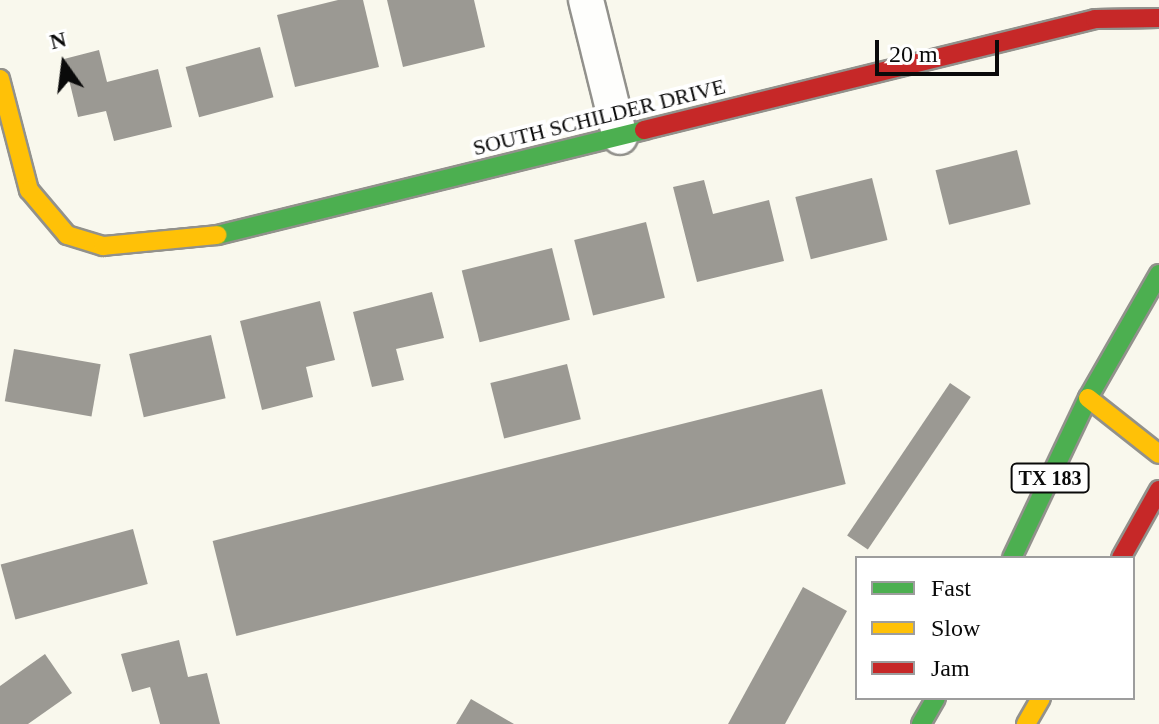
<!DOCTYPE html>
<style>
body{margin:0}
#map{position:relative;width:1159px;height:724px;overflow:hidden;background:#f9f8ed;font-family:"Times New Roman",serif}
div>[style]{position:absolute}
[style*='--x']{left:calc(var(--x)*1px);top:calc(var(--y)*1px);width:calc(var(--w)*1px);rotate:calc(var(--a)*1deg)}
.building>*{inset:0;background:#9b9993;transform-origin:0 0}
.roads{filter:drop-shadow(2px 0 #92918c) drop-shadow(-2px 0 #92918c) drop-shadow(0 2px #92918c) drop-shadow(0 -2px #92918c)}
.street>*{height:34px;margin:-17px;padding:0 17px;transform-origin:17px;border-radius:17px;background:#fefefc}
.fast>*{height:18px;margin:-9px;padding:0 9px;transform-origin:9px;border-radius:9px;background:#4caf50}
.slow>*{height:18px;margin:-9px;padding:0 9px;transform-origin:9px;border-radius:9px;background:#ffc107}
.jam>*{height:18px;margin:-9px;padding:0 9px;transform-origin:9px;border-radius:9px;background:#c62828}
span{translate:-50% -50%;white-space:nowrap;text-align:center;line-height:1.15;-webkit-text-stroke:8px #fff;paint-order:stroke}
.shield-label span{padding:2px 6px;background:#fff;border:2px solid;border-radius:6px;-webkit-text-stroke-width:0}
.shield-label{font-size:20px;color:#0a0a0a;font-weight:700}
.street-label{font-size:22px;color:#0a0a0a}
.legend{position:absolute;left:855px;top:556px;width:280px;height:144px;box-sizing:border-box;background:#fff;border:2px solid #9d9d9d;margin:0;padding:10px 14px;list-style:none;font-size:24px;color:#0a0a0a}
.legend li{display:flex;align-items:center;gap:16px;height:40px}
.legend b{width:40px;border:2px solid #9d9d9d}
.north{position:absolute;left:24px;top:24px;width:80px;height:80px;-webkit-text-stroke:6px #fff;paint-order:stroke;rotate:346deg;font-size:22px;font-weight:700;line-height:32px;text-align:center;color:#0a0a0a}
.north::after{content:'';display:block;margin:auto;width:28px;height:36px;background:#0a0a0a;clip-path:polygon(50% 0,100% 100%,50% 72%,0 100%)}
.scale{position:absolute;left:875px;top:40px;width:124px;height:36px;box-sizing:border-box;border:4px solid #0a0a0a;border-top:0;padding-left:10px;font-size:24px;line-height:28px;white-space:nowrap;color:#0a0a0a;-webkit-text-stroke:6px #fff;paint-order:stroke}
</style>
<div id="map">
<div class="building">
<i style="clip-path:polygon(338px 0,363px 0,379px 67px,295px 87px,277px 15px)"></i>
<i style="clip-path:polygon(387px 0,474px 0,485px 47px,403px 67px)"></i>
<i style="left:260px;top:47px;width:52px;height:77px;rotate:75deg"></i>
<i style="clip-path:polygon(99px 50px,107px 82px,158px 69px,172px 127px,114px 141px,106px 111px,78px 117px,64px 59px)"></i>
<i style="left:1017px;top:150px;width:56px;height:84px;rotate:76deg"></i>
<i style="left:872px;top:178px;width:64px;height:79px;rotate:76deg"></i>
<i style="clip-path:polygon(704px 180px,713px 214px,769px 200px,784px 261px,697px 282px,673px 187px)"></i>
<i style="left:646px;top:222px;width:78px;height:74px;rotate:76deg"></i>
<i style="left:552px;top:248px;width:74px;height:93px;rotate:76deg"></i>
<i style="clip-path:polygon(432px 292px,444px 338px,396px 349px,404px 380px,372px 387px,353px 312px)"></i>
<i style="clip-path:polygon(320px 301px,335px 360px,306px 367px,313px 397px,262px 410px,240px 321px)"></i>
<i style="left:211px;top:335px;width:65px;height:84px;rotate:77deg"></i>
<i style="left:14px;top:349px;width:88px;height:53px;rotate:10deg"></i>
<i style="left:567px;top:364px;width:57px;height:79px;rotate:76deg"></i>
<i style="left:950px;top:383px;width:25px;height:184px;rotate:34deg"></i>
<i style="left:822px;top:389px;width:98px;height:628px;rotate:76deg"></i>
<i style="left:133px;top:529px;width:57px;height:137px;rotate:75deg"></i>
<i style="clip-path:polygon(803px 587px,847px 611px,785px 724px,728px 724px)"></i>
<i style="clip-path:polygon(179px 640px,188px 677px,207px 673px,220px 724px,160px 724px,150px 687px,132px 692px,121px 654px)"></i>
<i style="clip-path:polygon(45px 654px,72px 693px,28px 724px,0 724px,0 686px)"></i>
<i style="clip-path:polygon(471px 699px,514px 724px,456px 724px)"></i>
</div>
<div class="roads">
<div class="street">
<i style="--x:586;--y:0;--w:141;--a:76.1"></i>
</div>
<div class="fast">
<i style="--x:217;--y:235;--w:440;--a:-13.8"></i>
<i style="--x:1012;--y:558;--w:177;--a:-64.6"></i>
<i style="--x:1088;--y:398;--w:143;--a:-60.2"></i>
<i style="--x:921;--y:724;--w:30;--a:-60"></i>
</div>
<div class="slow">
<i style="--x:0;--y:79;--w:115;--a:75.4"></i>
<i style="--x:29;--y:190;--w:59;--a:49.8"></i>
<i style="--x:67;--y:235;--w:38;--a:17"></i>
<i style="--x:103;--y:246;--w:115;--a:-5.5"></i>
<i style="--x:1088;--y:398;--w:90;--a:38.3"></i>
<i style="--x:1026;--y:724;--w:30;--a:-60"></i>
</div>
<div class="jam">
<i style="--x:644;--y:130;--w:464;--a:-13.8"></i>
<i style="--x:1095;--y:19;--w:64;--a:-0.9"></i>
<i style="--x:1121;--y:558;--w:78;--a:-60.8"></i>
</div>
</div>
<div class="shield-label">
<span style="left:1050px;top:478px">TX 183</span>
</div>
<div class="street-label">
<span style="left:599px;top:117px;rotate:-14deg">SOUTH SCHILDER DRIVE</span>
</div>
<ul class="legend">
<li><b style="height:10px;background:#4caf50"></b>Fast</li>
<li><b style="height:10px;background:#ffc107"></b>Slow</li>
<li><b style="height:10px;background:#c62828"></b>Jam</li>
</ul>
<div class="north">N</div>
<div class="scale">20 m</div>
</div>
